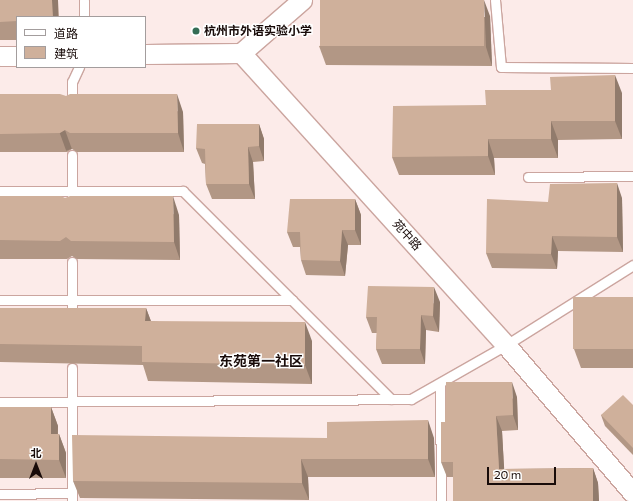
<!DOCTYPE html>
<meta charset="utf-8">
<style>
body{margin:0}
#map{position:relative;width:633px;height:501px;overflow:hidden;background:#fcebe9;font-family:Commissioner,"Noto Sans SC",sans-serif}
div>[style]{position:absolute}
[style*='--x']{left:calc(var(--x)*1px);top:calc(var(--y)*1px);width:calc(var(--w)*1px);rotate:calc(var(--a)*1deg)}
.roads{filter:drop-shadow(1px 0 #cba59f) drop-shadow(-1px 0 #cba59f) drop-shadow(0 1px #cba59f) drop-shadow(0 -1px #cba59f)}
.service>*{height:9px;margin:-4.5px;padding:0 4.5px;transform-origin:4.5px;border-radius:4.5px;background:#fff}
.minor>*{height:19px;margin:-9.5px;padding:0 9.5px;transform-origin:9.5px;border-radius:9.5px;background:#fff}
.wall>*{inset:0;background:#b29785}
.shaded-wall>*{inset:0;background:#917b6c;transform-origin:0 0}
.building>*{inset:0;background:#cfb09b;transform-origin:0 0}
.dots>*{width:11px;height:11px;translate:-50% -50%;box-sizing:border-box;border:2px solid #fff;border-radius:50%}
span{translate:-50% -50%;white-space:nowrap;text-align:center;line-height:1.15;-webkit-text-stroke:3px #fff;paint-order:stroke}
.poi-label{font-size:12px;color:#180b09;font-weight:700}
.left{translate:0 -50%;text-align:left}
.street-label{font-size:12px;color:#180b09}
.quarter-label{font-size:14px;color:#180b09;font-weight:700}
.legend{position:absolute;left:16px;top:16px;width:130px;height:52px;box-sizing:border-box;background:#fff;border:1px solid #a39d9d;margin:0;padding:5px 7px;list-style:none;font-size:12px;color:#180b09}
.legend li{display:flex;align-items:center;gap:8px;height:20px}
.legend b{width:20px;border:1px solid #a39d9d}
.north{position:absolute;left:16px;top:445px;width:40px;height:40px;-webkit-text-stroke:3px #fff;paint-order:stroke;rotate:0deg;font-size:11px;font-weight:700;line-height:16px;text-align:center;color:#180b09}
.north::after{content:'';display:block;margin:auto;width:14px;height:18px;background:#180b09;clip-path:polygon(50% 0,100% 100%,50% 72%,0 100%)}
.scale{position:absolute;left:487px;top:467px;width:69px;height:18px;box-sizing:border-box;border:2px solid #180b09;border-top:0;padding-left:5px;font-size:12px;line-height:14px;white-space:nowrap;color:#180b09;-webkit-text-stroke:3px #fff;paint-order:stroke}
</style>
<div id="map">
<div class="roads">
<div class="service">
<i style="--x:84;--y:0;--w:17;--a:90"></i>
<i style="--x:495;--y:0;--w:67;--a:84.9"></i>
<i style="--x:501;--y:67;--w:132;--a:0.4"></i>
<i style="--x:72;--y:106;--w:24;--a:-90"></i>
<i style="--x:72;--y:82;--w:17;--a:-65"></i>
<i style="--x:72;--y:155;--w:40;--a:90"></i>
<i style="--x:528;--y:177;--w:105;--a:-0.5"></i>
<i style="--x:0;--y:191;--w:183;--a:0"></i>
<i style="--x:183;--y:191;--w:294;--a:45"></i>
<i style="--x:72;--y:262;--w:45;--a:90"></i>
<i style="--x:0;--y:300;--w:292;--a:0"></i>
<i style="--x:72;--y:368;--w:133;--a:90"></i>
<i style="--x:440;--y:385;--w:116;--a:89.5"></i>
<i style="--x:0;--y:402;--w:411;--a:-0.4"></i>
<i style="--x:411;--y:399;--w:109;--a:-29.6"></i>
<i style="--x:506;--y:345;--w:150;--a:-32.2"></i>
<i style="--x:0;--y:494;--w:72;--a:-0.8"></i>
</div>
<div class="minor">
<i style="--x:241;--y:53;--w:81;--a:-41"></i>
<i style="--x:145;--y:54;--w:96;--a:-0.6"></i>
<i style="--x:241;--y:53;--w:394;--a:47.8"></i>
<i style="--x:506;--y:345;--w:195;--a:49.4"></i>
<i style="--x:0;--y:56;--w:17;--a:0"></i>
</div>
</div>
<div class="wall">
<i style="clip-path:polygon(0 0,58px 0,59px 17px,17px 17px,17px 40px,0 40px)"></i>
<i style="clip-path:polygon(490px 16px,492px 66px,326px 65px,319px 46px)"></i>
<i style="clip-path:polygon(622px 93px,622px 139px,558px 140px,558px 158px,494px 158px,495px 175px,399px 175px,392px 157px,486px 105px)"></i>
<i style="clip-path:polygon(0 94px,66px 96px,183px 112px,184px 152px,77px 152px,72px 149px,67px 152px,0 152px)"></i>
<i style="clip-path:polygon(259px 124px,264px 139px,264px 161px,253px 162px,255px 199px,212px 199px,206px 184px,205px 164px,202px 163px,196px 148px)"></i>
<i style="clip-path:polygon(0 196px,65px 198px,179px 215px,180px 260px,77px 259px,72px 256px,67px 259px,0 259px)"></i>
<i style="clip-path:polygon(622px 198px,623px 252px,558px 251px,557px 269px,492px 268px,486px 253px)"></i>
<i style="clip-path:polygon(355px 199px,361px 215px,361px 245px,348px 245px,345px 276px,306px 275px,301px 260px,300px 247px,293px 247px,287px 232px)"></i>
<i style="clip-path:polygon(633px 297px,633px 368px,581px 368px,574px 349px)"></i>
<i style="clip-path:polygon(440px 302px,439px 332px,426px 330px,425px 364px,382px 364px,376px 349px,377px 333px,372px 333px,366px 317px)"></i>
<i style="clip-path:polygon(0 308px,146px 308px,151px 321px,312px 341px,312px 384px,148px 381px,143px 365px,0 362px)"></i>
<i style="clip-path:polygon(517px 397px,518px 430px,502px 431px,504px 469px,593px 468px,598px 483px,599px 501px,453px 501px,453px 477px,447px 477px,441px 462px,445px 422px)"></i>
<i style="clip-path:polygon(633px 405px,633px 455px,605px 426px,601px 415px)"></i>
<i style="clip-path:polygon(0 407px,51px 407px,58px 426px,58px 434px,59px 434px,66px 453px,66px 478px,0 478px)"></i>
<i style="clip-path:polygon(327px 438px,434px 438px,435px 477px,308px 477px,309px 500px,80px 498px,73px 481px)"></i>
</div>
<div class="shaded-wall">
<i style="left:52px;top:0;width:6px;height:17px"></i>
<i style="clip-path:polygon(484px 0,490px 16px,492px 66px,486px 47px)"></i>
<i style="clip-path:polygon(615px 75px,622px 93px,622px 139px,615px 121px)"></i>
<i style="clip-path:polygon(177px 94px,183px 112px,184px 152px,178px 133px)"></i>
<i style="clip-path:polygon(551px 121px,558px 140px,558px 158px,551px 139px)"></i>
<i style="clip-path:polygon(259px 124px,264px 139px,264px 161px,259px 146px)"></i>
<i style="left:65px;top:130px;width:20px;height:6px;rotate:70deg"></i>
<i style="clip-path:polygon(488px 139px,494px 158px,495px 175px,488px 156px)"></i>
<i style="clip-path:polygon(248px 147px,253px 162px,255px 199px,249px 184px)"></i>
<i style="clip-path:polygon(617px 183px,622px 198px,623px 252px,617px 237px)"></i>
<i style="clip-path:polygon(173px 196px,179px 215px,180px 260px,174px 242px)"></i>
<i style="clip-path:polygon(355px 199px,361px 215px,361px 245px,355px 230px)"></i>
<i style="clip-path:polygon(342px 230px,348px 245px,345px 276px,340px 261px)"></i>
<i style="clip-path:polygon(552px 236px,558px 251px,557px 269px,551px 254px)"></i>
<i style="clip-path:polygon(434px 287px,440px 302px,439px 332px,433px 316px)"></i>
<i style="clip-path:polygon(146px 308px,153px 327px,145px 321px)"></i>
<i style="clip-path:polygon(421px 315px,426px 330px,425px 364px,420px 349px)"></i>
<i style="clip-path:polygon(305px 322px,312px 341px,312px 384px,305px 365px)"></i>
<i style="clip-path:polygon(512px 382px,517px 397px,518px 430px,513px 415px)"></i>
<i style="clip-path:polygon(51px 407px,58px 426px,57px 452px,51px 434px)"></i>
<i style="clip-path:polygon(496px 416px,502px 431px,505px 484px,499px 469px)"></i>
<i style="clip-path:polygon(428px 420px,434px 438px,435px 477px,428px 459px)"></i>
<i style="clip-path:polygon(59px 434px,66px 453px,66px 478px,59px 460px)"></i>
<i style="clip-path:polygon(301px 459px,308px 477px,309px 500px,302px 483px)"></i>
<i style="clip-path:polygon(593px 468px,598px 483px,599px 501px,593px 501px)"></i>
</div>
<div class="building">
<i style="clip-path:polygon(0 0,52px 0,53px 17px,17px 17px,17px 21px,0 22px)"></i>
<i style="left:320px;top:0;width:164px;height:46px"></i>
<i style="clip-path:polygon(615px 75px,615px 121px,551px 121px,551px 139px,488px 139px,488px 156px,392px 157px,393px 106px,486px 105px,485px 90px,551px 90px,550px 77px)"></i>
<i style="clip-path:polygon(0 94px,60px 94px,66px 96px,70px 94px,177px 94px,178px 133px,70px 133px,65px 130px,60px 133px,0 134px)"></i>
<i style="clip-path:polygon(197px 124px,259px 124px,259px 146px,248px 147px,249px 184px,206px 184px,205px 149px,196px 148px)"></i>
<i style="clip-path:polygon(617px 183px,617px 237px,552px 236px,551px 254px,486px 253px,487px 199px,548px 202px,550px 184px)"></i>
<i style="clip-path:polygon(0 196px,61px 196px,65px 198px,70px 196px,173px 196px,174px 242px,71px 241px,66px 237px,60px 241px,0 240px)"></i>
<i style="clip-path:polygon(290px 199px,355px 199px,355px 230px,342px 230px,340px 261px,301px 260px,300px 232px,287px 232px)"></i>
<i style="clip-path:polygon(368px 286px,434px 287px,433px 316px,421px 315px,420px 349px,376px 349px,377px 317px,366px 317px)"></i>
<i style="left:573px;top:297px;width:60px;height:52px"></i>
<i style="clip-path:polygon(0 308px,146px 308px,145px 321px,305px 322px,305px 365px,142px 362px,142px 346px,0 344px)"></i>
<i style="clip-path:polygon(446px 382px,512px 382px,513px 415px,496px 416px,499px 469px,593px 468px,593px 501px,453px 501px,453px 462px,441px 462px,441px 422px,445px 422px)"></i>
<i style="clip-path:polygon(623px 395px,633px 405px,633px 448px,601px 415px)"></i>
<i style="clip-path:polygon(0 407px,51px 407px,51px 434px,59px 434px,59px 460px,0 459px)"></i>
<i style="clip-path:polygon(428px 420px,428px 459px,301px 459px,302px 483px,73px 481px,72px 435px,327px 438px,327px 422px)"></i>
</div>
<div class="dots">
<i style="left:196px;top:31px;background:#356d55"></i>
</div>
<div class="poi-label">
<span class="left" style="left:204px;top:31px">杭州市外语实验小学</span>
</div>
<div class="street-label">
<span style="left:407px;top:235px;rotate:48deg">苑中路</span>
</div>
<div class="quarter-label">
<span style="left:261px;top:361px">东苑第一社区</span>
</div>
<ul class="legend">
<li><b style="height:5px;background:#fff"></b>道路</li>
<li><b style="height:11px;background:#cfb09b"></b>建筑</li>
</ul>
<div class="north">北</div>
<div class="scale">20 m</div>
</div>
